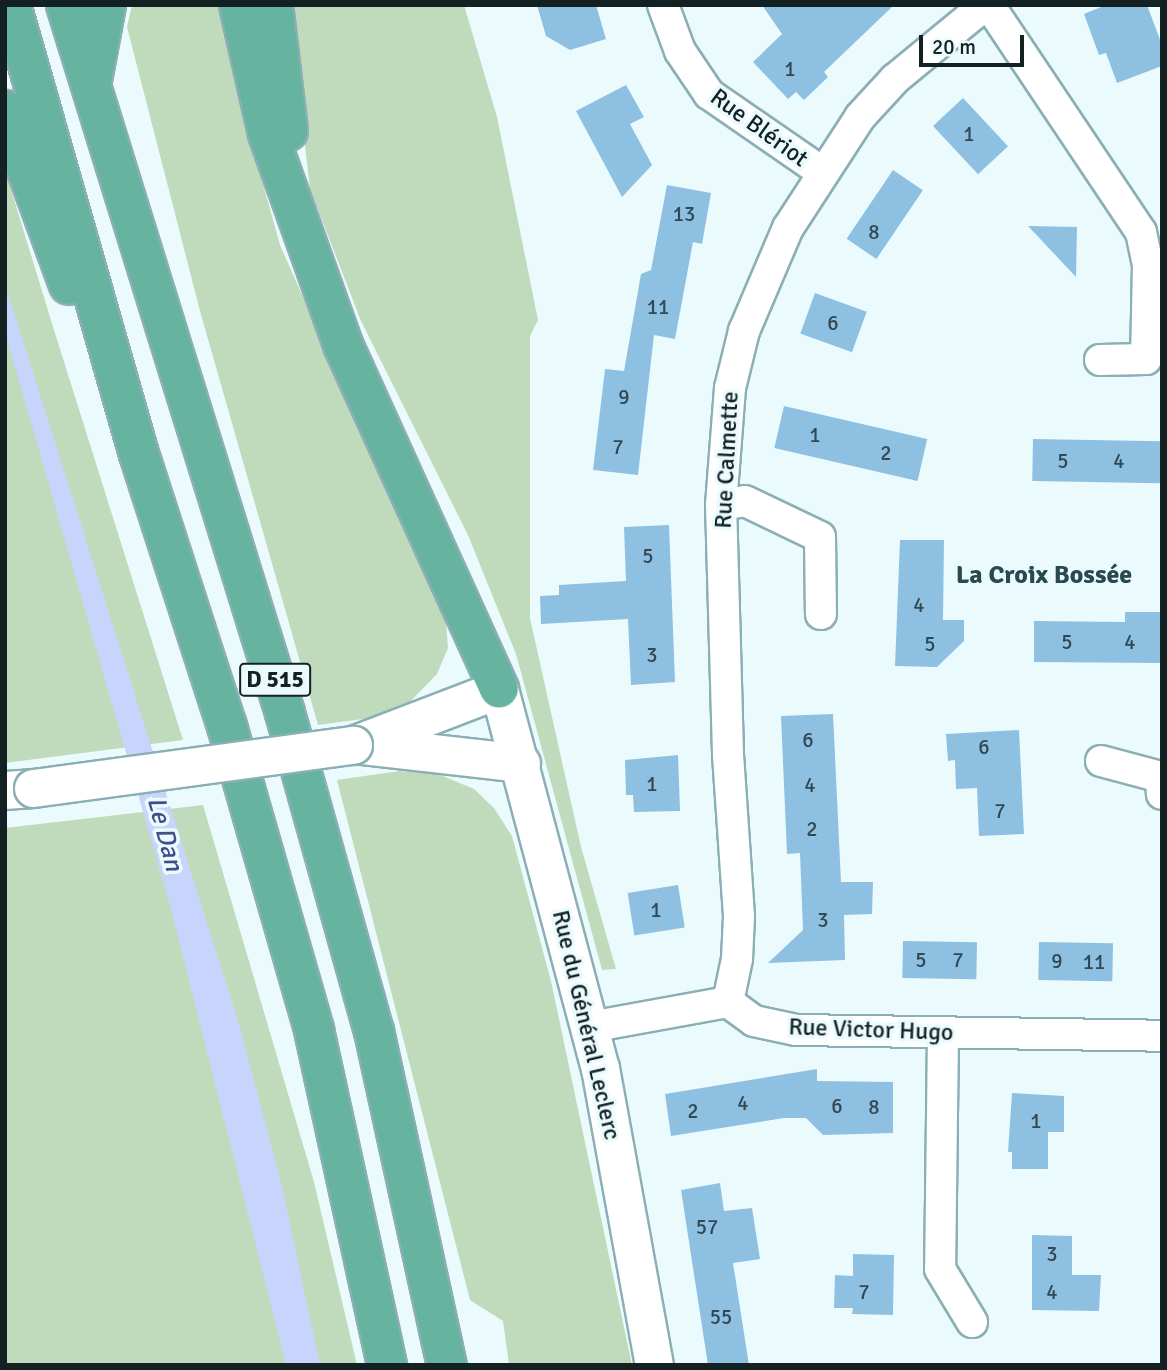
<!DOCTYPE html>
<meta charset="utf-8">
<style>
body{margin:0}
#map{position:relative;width:1167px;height:1370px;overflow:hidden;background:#ebfbfd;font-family:Signika,sans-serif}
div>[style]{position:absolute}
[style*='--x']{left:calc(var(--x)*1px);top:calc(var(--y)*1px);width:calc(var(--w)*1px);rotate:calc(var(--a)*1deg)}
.green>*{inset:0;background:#bfdbbc}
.water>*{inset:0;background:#c7d4fc}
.building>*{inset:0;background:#8ec0e2;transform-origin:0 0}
.roads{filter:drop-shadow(2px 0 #8aafb4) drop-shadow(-2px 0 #8aafb4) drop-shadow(0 2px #8aafb4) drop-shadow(0 -2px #8aafb4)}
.minor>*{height:30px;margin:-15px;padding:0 15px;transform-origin:15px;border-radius:15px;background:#fff}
.tertiary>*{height:37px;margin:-18.5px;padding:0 18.5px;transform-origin:18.5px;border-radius:18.5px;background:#fff}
.trunk>*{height:38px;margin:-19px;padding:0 19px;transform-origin:19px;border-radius:19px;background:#66b3a0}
.bridges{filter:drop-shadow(2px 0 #8aafb4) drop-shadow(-2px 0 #8aafb4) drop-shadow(0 2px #8aafb4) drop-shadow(0 -2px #8aafb4)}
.tertiary-bridge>*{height:37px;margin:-18.5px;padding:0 18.5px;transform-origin:18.5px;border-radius:18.5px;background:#fff}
span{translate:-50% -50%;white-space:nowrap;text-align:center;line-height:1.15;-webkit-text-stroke:7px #ebfbfd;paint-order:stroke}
.number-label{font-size:21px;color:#324953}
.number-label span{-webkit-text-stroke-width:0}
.shield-label span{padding:2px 5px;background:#ebfbfd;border:2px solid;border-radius:5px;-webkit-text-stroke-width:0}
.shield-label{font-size:23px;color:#132123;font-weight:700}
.street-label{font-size:24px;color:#132123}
.neighbourhood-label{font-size:26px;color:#284a4f;font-weight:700}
.water-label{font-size:26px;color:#404f8c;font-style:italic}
.frame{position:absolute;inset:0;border:7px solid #132123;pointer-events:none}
.scale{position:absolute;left:919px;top:35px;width:105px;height:32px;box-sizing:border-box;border:4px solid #132123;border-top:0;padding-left:9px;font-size:21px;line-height:24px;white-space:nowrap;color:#132123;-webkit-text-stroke:5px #ebfbfd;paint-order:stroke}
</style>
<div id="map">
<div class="green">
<i style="clip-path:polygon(132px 5px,218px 5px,226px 17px,253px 148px,280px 245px,446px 620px,448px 648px,437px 674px,404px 708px,378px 717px,318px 725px,200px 311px,127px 27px)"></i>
<i style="clip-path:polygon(289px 5px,464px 5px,497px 117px,538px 320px,530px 336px,530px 618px,581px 847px,616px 969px,602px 970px,516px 654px,468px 535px,361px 321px,310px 189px)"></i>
<i style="clip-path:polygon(5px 170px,54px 330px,183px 740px,5px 763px)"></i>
<i style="clip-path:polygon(399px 771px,438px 774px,474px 789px,494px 808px,512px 836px,551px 981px,632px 1365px,509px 1365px,503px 1321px,470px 1300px,337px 780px)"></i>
<i style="clip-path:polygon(203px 805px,314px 1182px,357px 1365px,5px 1365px,5px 828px)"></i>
</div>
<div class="water">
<i style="clip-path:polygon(5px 284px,239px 1024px,282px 1186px,320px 1365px,286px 1365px,171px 909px,5px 332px)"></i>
</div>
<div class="building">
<i style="clip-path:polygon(537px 5px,596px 5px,606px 39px,570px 50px,546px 36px)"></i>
<i style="clip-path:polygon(762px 5px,894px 5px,824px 72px,828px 77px,804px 100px,796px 92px,788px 99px,753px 62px,782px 34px)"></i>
<i style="clip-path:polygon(1106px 5px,1147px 5px,1162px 45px,1162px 66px,1117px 83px,1106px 53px,1099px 55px,1084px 14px)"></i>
<i style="clip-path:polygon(626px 85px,644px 117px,630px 124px,652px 165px,622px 197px,576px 111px)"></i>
<i style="left:963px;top:98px;width:66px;height:41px;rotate:47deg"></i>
<i style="left:893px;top:170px;width:36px;height:83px;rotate:34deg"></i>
<i style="clip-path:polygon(667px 185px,711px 193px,702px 244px,693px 242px,675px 339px,654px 335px,638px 475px,593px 470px,605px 369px,624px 371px,641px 274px,651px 270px)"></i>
<i style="clip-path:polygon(1028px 226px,1077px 227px,1076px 277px)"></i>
<i style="left:815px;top:293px;width:55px;height:43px;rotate:20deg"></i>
<i style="left:784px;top:406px;width:147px;height:43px;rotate:13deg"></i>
<i style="left:1033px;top:439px;width:129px;height:42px;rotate:1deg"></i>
<i style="clip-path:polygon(669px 525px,675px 682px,631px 685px,628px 619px,541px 624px,540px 596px,559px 595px,559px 585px,626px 581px,624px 527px)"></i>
<i style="clip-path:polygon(900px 540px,944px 540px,943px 620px,964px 620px,964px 641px,937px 667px,895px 666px)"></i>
<i style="clip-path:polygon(1125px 612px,1162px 612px,1162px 663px,1034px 662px,1034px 621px,1125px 622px)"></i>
<i style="clip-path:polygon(833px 714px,841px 882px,873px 882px,872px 914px,844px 915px,845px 960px,768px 963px,803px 930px,800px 853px,787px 854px,781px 716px)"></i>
<i style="clip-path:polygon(1019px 730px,1024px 834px,979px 836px,977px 788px,956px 789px,955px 760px,948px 761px,946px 734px)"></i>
<i style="clip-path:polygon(678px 755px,680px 811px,634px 812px,633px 795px,626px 795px,625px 760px)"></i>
<i style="left:678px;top:885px;width:43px;height:51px;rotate:81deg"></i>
<i style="left:903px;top:941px;width:74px;height:37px;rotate:1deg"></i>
<i style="left:1039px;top:942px;width:74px;height:38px;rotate:1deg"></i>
<i style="clip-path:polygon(817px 1069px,817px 1081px,893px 1082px,893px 1133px,823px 1135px,806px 1118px,784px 1118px,671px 1136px,665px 1094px)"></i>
<i style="clip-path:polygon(1012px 1093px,1064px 1096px,1064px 1132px,1048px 1132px,1048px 1169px,1012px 1169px,1012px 1152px,1008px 1152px)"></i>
<i style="clip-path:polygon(720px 1183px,724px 1211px,752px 1208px,760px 1259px,733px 1263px,749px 1365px,708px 1365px,681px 1190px)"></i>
<i style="clip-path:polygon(1032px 1235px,1072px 1236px,1072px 1275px,1101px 1275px,1099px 1311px,1032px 1310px)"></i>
<i style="clip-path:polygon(853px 1254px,894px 1255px,893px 1315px,852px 1314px,853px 1308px,834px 1308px,835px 1275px,853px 1276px)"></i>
</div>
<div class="roads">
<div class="minor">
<i style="--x:663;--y:5;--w:49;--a:69.7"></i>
<i style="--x:680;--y:51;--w:52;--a:56"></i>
<i style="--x:709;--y:94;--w:137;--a:34.6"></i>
<i style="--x:989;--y:5;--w:273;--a:56.2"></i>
<i style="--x:1141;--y:232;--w:34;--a:78"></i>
<i style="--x:1148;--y:265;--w:94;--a:91.2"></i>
<i style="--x:1146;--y:359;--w:46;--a:178.8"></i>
<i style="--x:721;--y:505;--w:24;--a:-9"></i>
<i style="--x:745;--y:501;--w:83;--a:25.6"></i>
<i style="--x:820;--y:537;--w:77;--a:89.3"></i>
<i style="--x:1101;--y:761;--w:62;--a:14.9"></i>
<i style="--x:1161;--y:777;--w:17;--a:87"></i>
<i style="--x:728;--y:1002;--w:44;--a:-78.2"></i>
<i style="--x:737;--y:959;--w:43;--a:-87.3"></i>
<i style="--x:739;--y:916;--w:162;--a:-93.9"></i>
<i style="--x:728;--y:754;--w:249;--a:-91.6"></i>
<i style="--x:721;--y:505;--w:117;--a:-85.6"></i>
<i style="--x:730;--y:388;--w:59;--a:-76.2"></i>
<i style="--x:744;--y:331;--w:112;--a:-66.9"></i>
<i style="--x:788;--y:228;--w:132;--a:-57"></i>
<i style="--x:860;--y:117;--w:52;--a:-47.4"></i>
<i style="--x:895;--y:79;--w:117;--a:-39.4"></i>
<i style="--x:590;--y:1027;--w:140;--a:-10.3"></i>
<i style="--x:728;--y:1002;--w:32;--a:36"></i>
<i style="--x:754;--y:1021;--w:43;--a:12.1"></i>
<i style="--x:796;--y:1030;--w:366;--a:0.9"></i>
<i style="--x:943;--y:1033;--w:236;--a:90.7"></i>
<i style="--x:940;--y:1269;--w:62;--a:58.9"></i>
</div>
<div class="tertiary">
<i style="--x:353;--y:745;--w:156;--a:-21"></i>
<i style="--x:499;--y:689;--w:392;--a:75.1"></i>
<i style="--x:600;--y:1068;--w:302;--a:79.7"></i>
<i style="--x:361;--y:745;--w:161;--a:6.4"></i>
<i style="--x:5;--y:790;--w:28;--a:-4"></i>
</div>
<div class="trunk">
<i style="--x:11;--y:5;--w:467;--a:74.1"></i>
<i style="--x:139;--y:454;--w:286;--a:72.1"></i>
<i style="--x:227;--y:726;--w:316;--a:74"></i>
<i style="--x:314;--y:1030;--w:343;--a:77.7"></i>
<i style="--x:66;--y:5;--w:741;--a:72.81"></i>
<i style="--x:285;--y:713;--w:330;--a:74.4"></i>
<i style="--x:374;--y:1031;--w:342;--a:77.7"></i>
<i style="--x:239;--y:5;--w:132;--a:77.3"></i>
<i style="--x:268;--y:134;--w:226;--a:70.4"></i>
<i style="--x:344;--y:347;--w:375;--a:65.6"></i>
<i style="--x:273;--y:5;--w:127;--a:83.2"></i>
<i style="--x:92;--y:80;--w:76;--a:-79.4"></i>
<i style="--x:5;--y:110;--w:186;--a:69.9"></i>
</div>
</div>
<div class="bridges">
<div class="tertiary-bridge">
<i style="--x:33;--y:788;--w:323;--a:-7.7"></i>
</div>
</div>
<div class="number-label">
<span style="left:790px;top:69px">1</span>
<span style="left:969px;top:134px">1</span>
<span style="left:684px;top:214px">13</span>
<span style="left:874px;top:232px">8</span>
<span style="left:658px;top:307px">11</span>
<span style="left:833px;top:323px">6</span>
<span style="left:624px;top:397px">9</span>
<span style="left:815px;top:435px">1</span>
<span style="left:618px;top:447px">7</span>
<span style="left:886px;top:453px">2</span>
<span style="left:1063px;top:461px">5</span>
<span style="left:1119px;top:461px">4</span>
<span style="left:648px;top:556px">5</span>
<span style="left:919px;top:605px">4</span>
<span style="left:1067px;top:642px">5</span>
<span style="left:1130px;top:642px">4</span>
<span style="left:930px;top:644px">5</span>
<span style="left:652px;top:655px">3</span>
<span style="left:808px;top:740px">6</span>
<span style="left:984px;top:747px">6</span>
<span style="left:652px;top:784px">1</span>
<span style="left:810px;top:785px">4</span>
<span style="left:1000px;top:811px">7</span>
<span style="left:812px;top:829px">2</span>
<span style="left:656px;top:910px">1</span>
<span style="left:823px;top:920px">3</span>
<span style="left:921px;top:960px">5</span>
<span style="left:958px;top:960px">7</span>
<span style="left:1057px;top:961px">9</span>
<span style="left:1094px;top:962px">11</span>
<span style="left:743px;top:1103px">4</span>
<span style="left:837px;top:1106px">6</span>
<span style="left:874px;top:1107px">8</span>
<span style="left:693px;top:1111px">2</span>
<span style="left:1036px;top:1121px">1</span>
<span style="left:707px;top:1227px">57</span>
<span style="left:1052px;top:1254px">3</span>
<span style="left:864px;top:1292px">7</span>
<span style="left:1052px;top:1292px">4</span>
<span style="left:721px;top:1317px">55</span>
</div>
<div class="shield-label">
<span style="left:275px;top:680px">D 515</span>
</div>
<div class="street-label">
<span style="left:759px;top:128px;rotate:36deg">Rue Blériot</span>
<span style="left:727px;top:460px;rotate:-87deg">Rue Calmette</span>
<span style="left:586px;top:1025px;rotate:77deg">Rue du Général Leclerc</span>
<span style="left:871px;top:1030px;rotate:2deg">Rue Victor Hugo</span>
</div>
<div class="neighbourhood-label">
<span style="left:1044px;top:576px">La Croix Bossée</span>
</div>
<div class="water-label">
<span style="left:164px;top:834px;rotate:75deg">Le Dan</span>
</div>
<div class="frame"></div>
<div class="scale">20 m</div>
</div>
